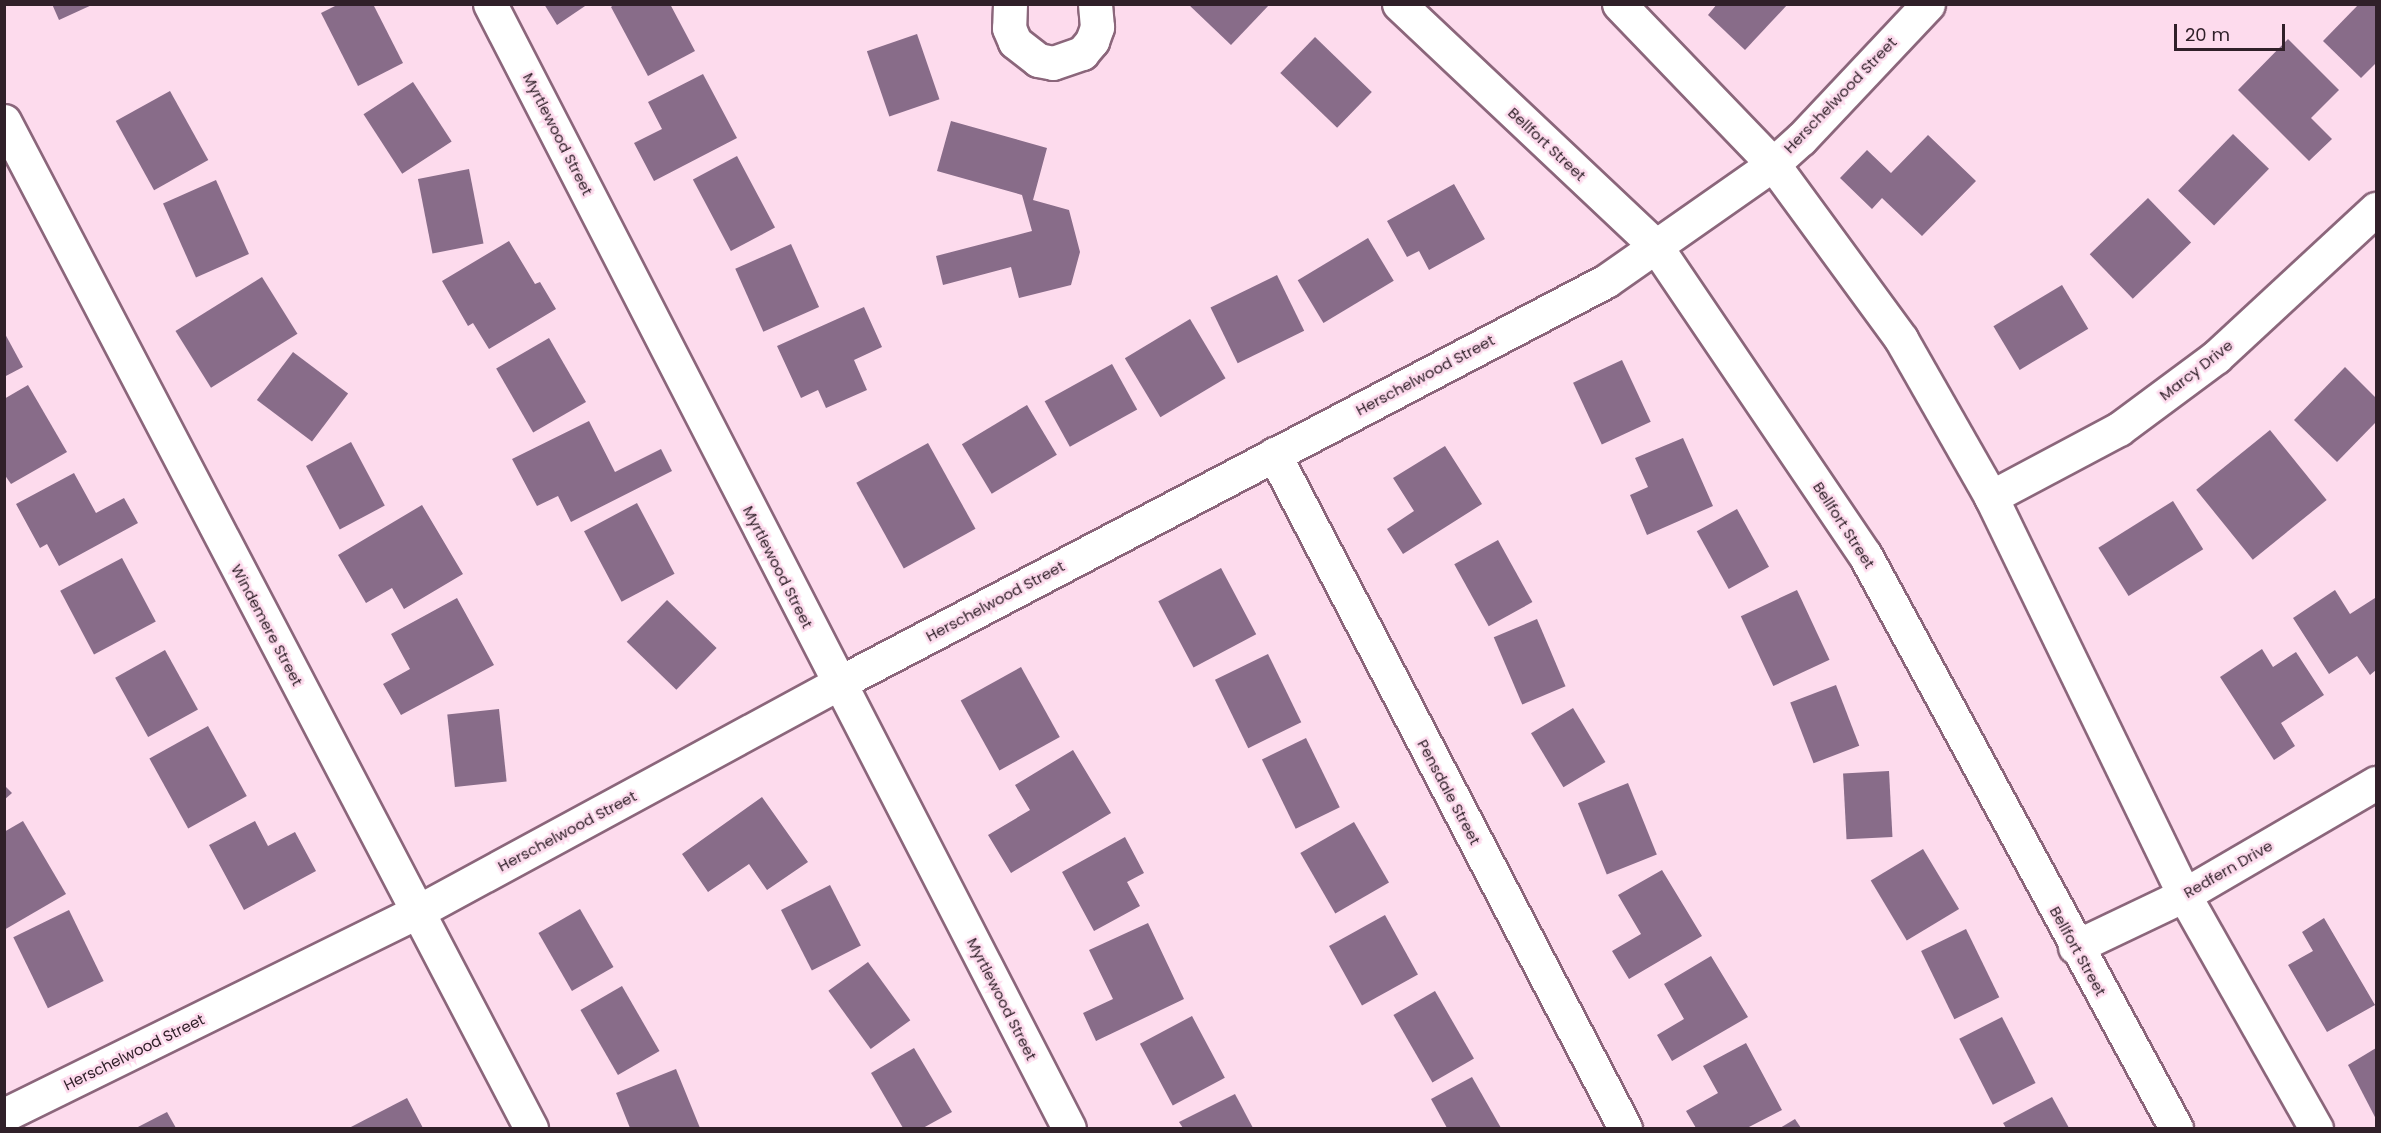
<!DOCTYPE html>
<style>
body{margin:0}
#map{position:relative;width:2381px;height:1133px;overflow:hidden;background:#fddbed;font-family:Poppins,sans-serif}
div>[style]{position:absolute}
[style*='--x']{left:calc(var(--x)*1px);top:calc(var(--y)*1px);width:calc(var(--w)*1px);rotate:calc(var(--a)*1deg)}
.building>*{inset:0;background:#886c89;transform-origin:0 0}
.roads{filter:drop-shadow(2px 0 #8b667b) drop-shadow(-2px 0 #8b667b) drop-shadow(0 2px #8b667b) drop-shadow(0 -2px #8b667b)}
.street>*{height:33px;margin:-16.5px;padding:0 16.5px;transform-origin:16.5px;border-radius:16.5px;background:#fff}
.secondary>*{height:33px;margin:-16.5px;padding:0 16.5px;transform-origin:16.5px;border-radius:16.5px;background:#fff}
span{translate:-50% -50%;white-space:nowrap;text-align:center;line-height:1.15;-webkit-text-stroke:5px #fddbed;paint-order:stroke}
.street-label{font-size:15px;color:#302029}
.frame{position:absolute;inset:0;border:6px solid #302029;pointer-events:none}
.scale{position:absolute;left:2174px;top:24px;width:111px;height:27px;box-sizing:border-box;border:3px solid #302029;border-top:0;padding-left:8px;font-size:18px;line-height:21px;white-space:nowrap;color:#302029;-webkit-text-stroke:4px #fddbed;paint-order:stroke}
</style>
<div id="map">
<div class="building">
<i style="clip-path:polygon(52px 4px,94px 4px,59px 20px)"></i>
<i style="clip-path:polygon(339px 4px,373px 4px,403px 63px,358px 86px,321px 13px)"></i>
<i style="clip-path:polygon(544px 4px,588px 4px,557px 25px)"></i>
<i style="clip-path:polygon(615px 4px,670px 4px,695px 51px,648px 76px,611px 7px)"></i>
<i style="clip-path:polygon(1188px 4px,1270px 4px,1231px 45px)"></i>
<i style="clip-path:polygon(1717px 4px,1788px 4px,1745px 50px,1708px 15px)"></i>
<i style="clip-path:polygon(2359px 4px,2376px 4px,2376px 63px,2361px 78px,2323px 41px)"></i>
<i style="left:917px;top:34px;width:69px;height:53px;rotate:71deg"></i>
<i style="left:1315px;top:37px;width:79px;height:50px;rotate:44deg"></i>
<i style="clip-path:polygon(2288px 39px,2339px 90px,2311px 118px,2332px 139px,2309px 161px,2238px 90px)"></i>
<i style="clip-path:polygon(703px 74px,737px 138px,654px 181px,634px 143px,662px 129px,648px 102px)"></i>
<i style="left:413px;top:82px;width:71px;height:59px;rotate:57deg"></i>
<i style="left:170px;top:91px;width:79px;height:62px;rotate:61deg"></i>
<i style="clip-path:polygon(951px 121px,1047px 148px,1033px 200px,1069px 210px,1080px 252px,1071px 285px,1019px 298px,1011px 267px,943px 285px,936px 256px,1032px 231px,1022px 195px,937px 171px)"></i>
<i style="left:2233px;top:134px;width:50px;height:79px;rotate:44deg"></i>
<i style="clip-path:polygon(1928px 135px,1976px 181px,1922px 236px,1882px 198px,1872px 209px,1840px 178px,1867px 150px,1891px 173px)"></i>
<i style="left:737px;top:156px;width:81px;height:50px;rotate:62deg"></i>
<i style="left:469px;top:169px;width:76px;height:52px;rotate:79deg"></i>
<i style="left:216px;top:180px;width:81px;height:58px;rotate:66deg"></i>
<i style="clip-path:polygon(1454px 184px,1485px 239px,1429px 270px,1419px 251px,1407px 257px,1387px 221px)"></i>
<i style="left:2148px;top:198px;width:62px;height:81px;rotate:46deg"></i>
<i style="left:1368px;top:238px;width:50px;height:82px;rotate:59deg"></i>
<i style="clip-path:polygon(509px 241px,535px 284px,540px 282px,556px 309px,489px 349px,473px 323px,468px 326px,442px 281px)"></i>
<i style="left:791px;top:244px;width:69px;height:61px;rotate:66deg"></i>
<i style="left:1277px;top:275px;width:62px;height:74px;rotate:64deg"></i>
<i style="left:262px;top:277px;width:67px;height:102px;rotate:58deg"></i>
<i style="left:2062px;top:285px;width:51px;height:80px;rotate:59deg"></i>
<i style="clip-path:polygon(864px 307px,882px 347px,854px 360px,867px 390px,826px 408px,818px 390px,801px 398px,777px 346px)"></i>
<i style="left:1190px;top:319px;width:69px;height:76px;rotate:59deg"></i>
<i style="clip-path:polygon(4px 332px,23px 367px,4px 377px)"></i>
<i style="left:549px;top:338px;width:74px;height:61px;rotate:60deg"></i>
<i style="left:293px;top:352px;width:69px;height:60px;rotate:37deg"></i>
<i style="left:1622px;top:360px;width:68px;height:54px;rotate:65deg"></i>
<i style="left:1112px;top:364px;width:52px;height:77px;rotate:61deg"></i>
<i style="clip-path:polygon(2345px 367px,2376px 398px,2376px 422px,2337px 462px,2294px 420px)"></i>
<i style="clip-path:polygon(28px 385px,67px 452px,11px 484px,4px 474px,4px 399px)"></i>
<i style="left:1027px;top:405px;width:58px;height:76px;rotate:59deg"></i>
<i style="clip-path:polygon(589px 421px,615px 472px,661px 449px,672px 471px,571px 522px,558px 496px,537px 506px,512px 459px)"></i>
<i style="left:2270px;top:430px;width:90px;height:95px;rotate:51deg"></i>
<i style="clip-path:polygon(1683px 438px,1713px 506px,1647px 535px,1630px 495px,1648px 487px,1635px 458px)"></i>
<i style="left:351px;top:442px;width:72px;height:51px;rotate:62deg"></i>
<i style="left:928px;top:443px;width:98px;height:82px;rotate:61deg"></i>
<i style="clip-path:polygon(1445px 446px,1482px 504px,1403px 554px,1387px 529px,1414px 511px,1393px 478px)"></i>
<i style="clip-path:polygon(74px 473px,96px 513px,124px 498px,138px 523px,59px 566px,47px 544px,40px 548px,16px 504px)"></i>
<i style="left:2173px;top:501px;width:57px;height:88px;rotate:58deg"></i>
<i style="left:637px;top:503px;width:80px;height:60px;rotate:62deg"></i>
<i style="clip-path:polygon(422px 505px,463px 574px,404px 609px,392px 588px,366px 603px,338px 555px)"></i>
<i style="left:1737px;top:509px;width:66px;height:46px;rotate:61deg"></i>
<i style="left:1498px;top:540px;width:71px;height:50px;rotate:61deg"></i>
<i style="left:122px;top:558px;width:72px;height:70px;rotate:62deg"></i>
<i style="left:1221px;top:568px;width:75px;height:71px;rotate:62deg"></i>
<i style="left:1797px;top:590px;width:77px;height:62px;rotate:65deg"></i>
<i style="clip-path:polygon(2335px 590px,2350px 614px,2375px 598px,2376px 600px,2376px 670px,2370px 675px,2357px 656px,2329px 674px,2293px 618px)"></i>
<i style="clip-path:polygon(457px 598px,494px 665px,401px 715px,383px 684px,410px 669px,391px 634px)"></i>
<i style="left:667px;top:600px;width:69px;height:58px;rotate:44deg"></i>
<i style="left:1537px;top:619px;width:73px;height:47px;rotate:67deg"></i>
<i style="clip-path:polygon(2262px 649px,2273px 667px,2296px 652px,2324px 695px,2281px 723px,2295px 746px,2274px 760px,2220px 677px)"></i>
<i style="left:165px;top:650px;width:68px;height:57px;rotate:61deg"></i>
<i style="left:1268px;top:654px;width:76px;height:59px;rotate:64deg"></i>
<i style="left:1021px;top:667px;width:80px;height:69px;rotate:61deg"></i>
<i style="left:1836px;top:685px;width:65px;height:49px;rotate:69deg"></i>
<i style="left:1573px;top:708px;width:63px;height:49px;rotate:59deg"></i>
<i style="left:499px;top:709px;width:73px;height:52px;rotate:84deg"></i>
<i style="left:208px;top:726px;width:80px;height:67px;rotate:61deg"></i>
<i style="left:1306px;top:738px;width:77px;height:49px;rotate:64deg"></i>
<i style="clip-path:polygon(1073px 750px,1111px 813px,1011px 873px,988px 835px,1030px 810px,1015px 785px)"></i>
<i style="left:1889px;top:771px;width:66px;height:46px;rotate:87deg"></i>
<i style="left:1628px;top:783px;width:77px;height:54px;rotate:68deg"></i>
<i style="clip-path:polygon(4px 785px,12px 793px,4px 800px)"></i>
<i style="clip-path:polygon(762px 797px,808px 862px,767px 890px,749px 864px,708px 892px,682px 854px)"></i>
<i style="clip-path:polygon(23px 821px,66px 894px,4px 930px,4px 832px)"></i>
<i style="clip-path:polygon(255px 821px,268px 846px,295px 832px,316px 871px,244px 910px,209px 845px)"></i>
<i style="left:1354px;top:822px;width:70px;height:62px;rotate:60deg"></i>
<i style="clip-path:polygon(1125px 837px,1144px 873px,1127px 882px,1140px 906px,1094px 931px,1062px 872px)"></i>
<i style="left:1923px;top:849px;width:70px;height:61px;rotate:59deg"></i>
<i style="clip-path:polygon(1662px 870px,1702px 936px,1629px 979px,1612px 951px,1641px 934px,1618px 895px)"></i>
<i style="left:830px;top:885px;width:68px;height:55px;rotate:63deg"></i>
<i style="left:580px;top:909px;width:67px;height:48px;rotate:60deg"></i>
<i style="left:69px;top:910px;width:79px;height:62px;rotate:64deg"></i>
<i style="left:1385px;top:915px;width:68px;height:64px;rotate:61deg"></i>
<i style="clip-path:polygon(2324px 918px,2375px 1005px,2327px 1032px,2288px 965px,2313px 951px,2302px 932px)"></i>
<i style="clip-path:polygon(1148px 923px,1184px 999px,1096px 1041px,1083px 1013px,1113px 999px,1089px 950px)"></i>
<i style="left:1966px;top:929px;width:76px;height:50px;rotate:64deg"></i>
<i style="clip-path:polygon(1711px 956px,1748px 1017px,1672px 1061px,1657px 1035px,1684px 1019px,1664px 984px)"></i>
<i style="left:868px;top:962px;width:72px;height:49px;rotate:54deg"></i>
<i style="left:622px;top:986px;width:75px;height:48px;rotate:60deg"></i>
<i style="left:1435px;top:991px;width:78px;height:48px;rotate:60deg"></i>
<i style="left:1192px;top:1016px;width:70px;height:59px;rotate:62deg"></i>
<i style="left:2002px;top:1017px;width:74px;height:48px;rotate:63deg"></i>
<i style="clip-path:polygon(1746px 1043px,1782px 1110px,1747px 1128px,1696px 1128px,1686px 1111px,1718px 1093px,1703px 1066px)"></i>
<i style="clip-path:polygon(914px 1048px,952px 1112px,923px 1128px,903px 1128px,871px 1073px)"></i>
<i style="clip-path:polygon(2376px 1048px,2376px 1119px,2348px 1065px)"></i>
<i style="clip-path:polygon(676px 1069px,700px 1128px,630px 1128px,616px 1093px)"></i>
<i style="clip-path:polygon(1472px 1077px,1501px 1128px,1447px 1128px,1431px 1099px)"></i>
<i style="clip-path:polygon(1235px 1094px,1253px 1128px,1183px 1128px,1179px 1122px)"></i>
<i style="clip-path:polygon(2052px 1097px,2069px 1128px,2006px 1128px,2003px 1123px)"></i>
<i style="clip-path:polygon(407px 1098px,423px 1128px,349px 1128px)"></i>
<i style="clip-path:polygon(167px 1112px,176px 1128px,136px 1128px)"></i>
<i style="clip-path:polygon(1795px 1119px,1801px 1128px,1780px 1128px)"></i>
</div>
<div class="roads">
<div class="street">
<i style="--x:490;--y:4;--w:1264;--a:62.75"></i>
<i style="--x:1010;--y:4;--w:24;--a:92"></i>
<i style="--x:1009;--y:28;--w:15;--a:67"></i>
<i style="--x:1015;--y:42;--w:29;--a:38"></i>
<i style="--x:1038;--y:60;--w:15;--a:11"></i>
<i style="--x:1053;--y:63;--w:31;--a:-19"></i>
<i style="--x:1082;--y:53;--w:16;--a:-50"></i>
<i style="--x:1092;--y:41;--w:15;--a:-70"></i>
<i style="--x:1097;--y:27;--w:23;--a:-95"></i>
<i style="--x:4;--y:121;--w:1137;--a:62.38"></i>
<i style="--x:1274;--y:454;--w:760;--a:62.49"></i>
<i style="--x:1991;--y:497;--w:145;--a:-28"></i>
<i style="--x:2119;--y:429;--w:121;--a:-36.6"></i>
<i style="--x:2216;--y:357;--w:218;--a:-42.8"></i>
<i style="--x:2075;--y:947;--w:121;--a:-25.5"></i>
<i style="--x:2184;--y:895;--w:222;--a:-30.3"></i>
<i style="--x:4;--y:1115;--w:460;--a:-26.2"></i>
<i style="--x:417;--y:912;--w:480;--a:-28.5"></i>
<i style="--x:839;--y:683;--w:866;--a:-27.66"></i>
<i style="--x:1606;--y:281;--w:204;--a:-35"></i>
<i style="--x:1773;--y:164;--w:38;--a:-42"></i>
<i style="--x:1801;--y:139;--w:185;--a:-46.7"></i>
</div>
<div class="secondary">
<i style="--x:1399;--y:4;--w:352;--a:43.3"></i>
<i style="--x:1655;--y:245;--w:374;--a:55.9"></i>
<i style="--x:1865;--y:555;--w:652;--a:61.51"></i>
<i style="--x:1619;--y:4;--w:222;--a:46.1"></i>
<i style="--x:1773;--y:164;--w:217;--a:53.8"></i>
<i style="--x:1901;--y:339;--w:182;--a:60.3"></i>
<i style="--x:1991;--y:497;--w:442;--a:64.1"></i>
<i style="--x:2184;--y:895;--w:268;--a:60.5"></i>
</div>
</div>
<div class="street-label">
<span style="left:1840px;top:95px;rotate:-46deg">Herschelwood Street</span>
<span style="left:558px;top:134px;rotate:63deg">Myrtlewood Street</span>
<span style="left:1547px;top:144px;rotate:43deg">Bellfort Street</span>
<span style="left:2196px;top:370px;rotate:-38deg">Marcy Drive</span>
<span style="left:1425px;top:375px;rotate:-28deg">Herschelwood Street</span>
<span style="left:1844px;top:525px;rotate:57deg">Bellfort Street</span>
<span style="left:778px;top:567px;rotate:63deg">Myrtlewood Street</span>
<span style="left:995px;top:601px;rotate:-28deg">Herschelwood Street</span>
<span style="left:267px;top:625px;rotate:62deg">Windemere Street</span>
<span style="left:1449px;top:792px;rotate:62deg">Pensdale Street</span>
<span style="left:567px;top:831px;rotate:-28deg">Herschelwood Street</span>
<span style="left:2228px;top:869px;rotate:-30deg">Redfern Drive</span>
<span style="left:2078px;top:951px;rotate:61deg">Bellfort Street</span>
<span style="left:1002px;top:999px;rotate:63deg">Myrtlewood Street</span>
<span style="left:134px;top:1052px;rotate:-26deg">Herschelwood Street</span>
</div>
<div class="frame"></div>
<div class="scale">20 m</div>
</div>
